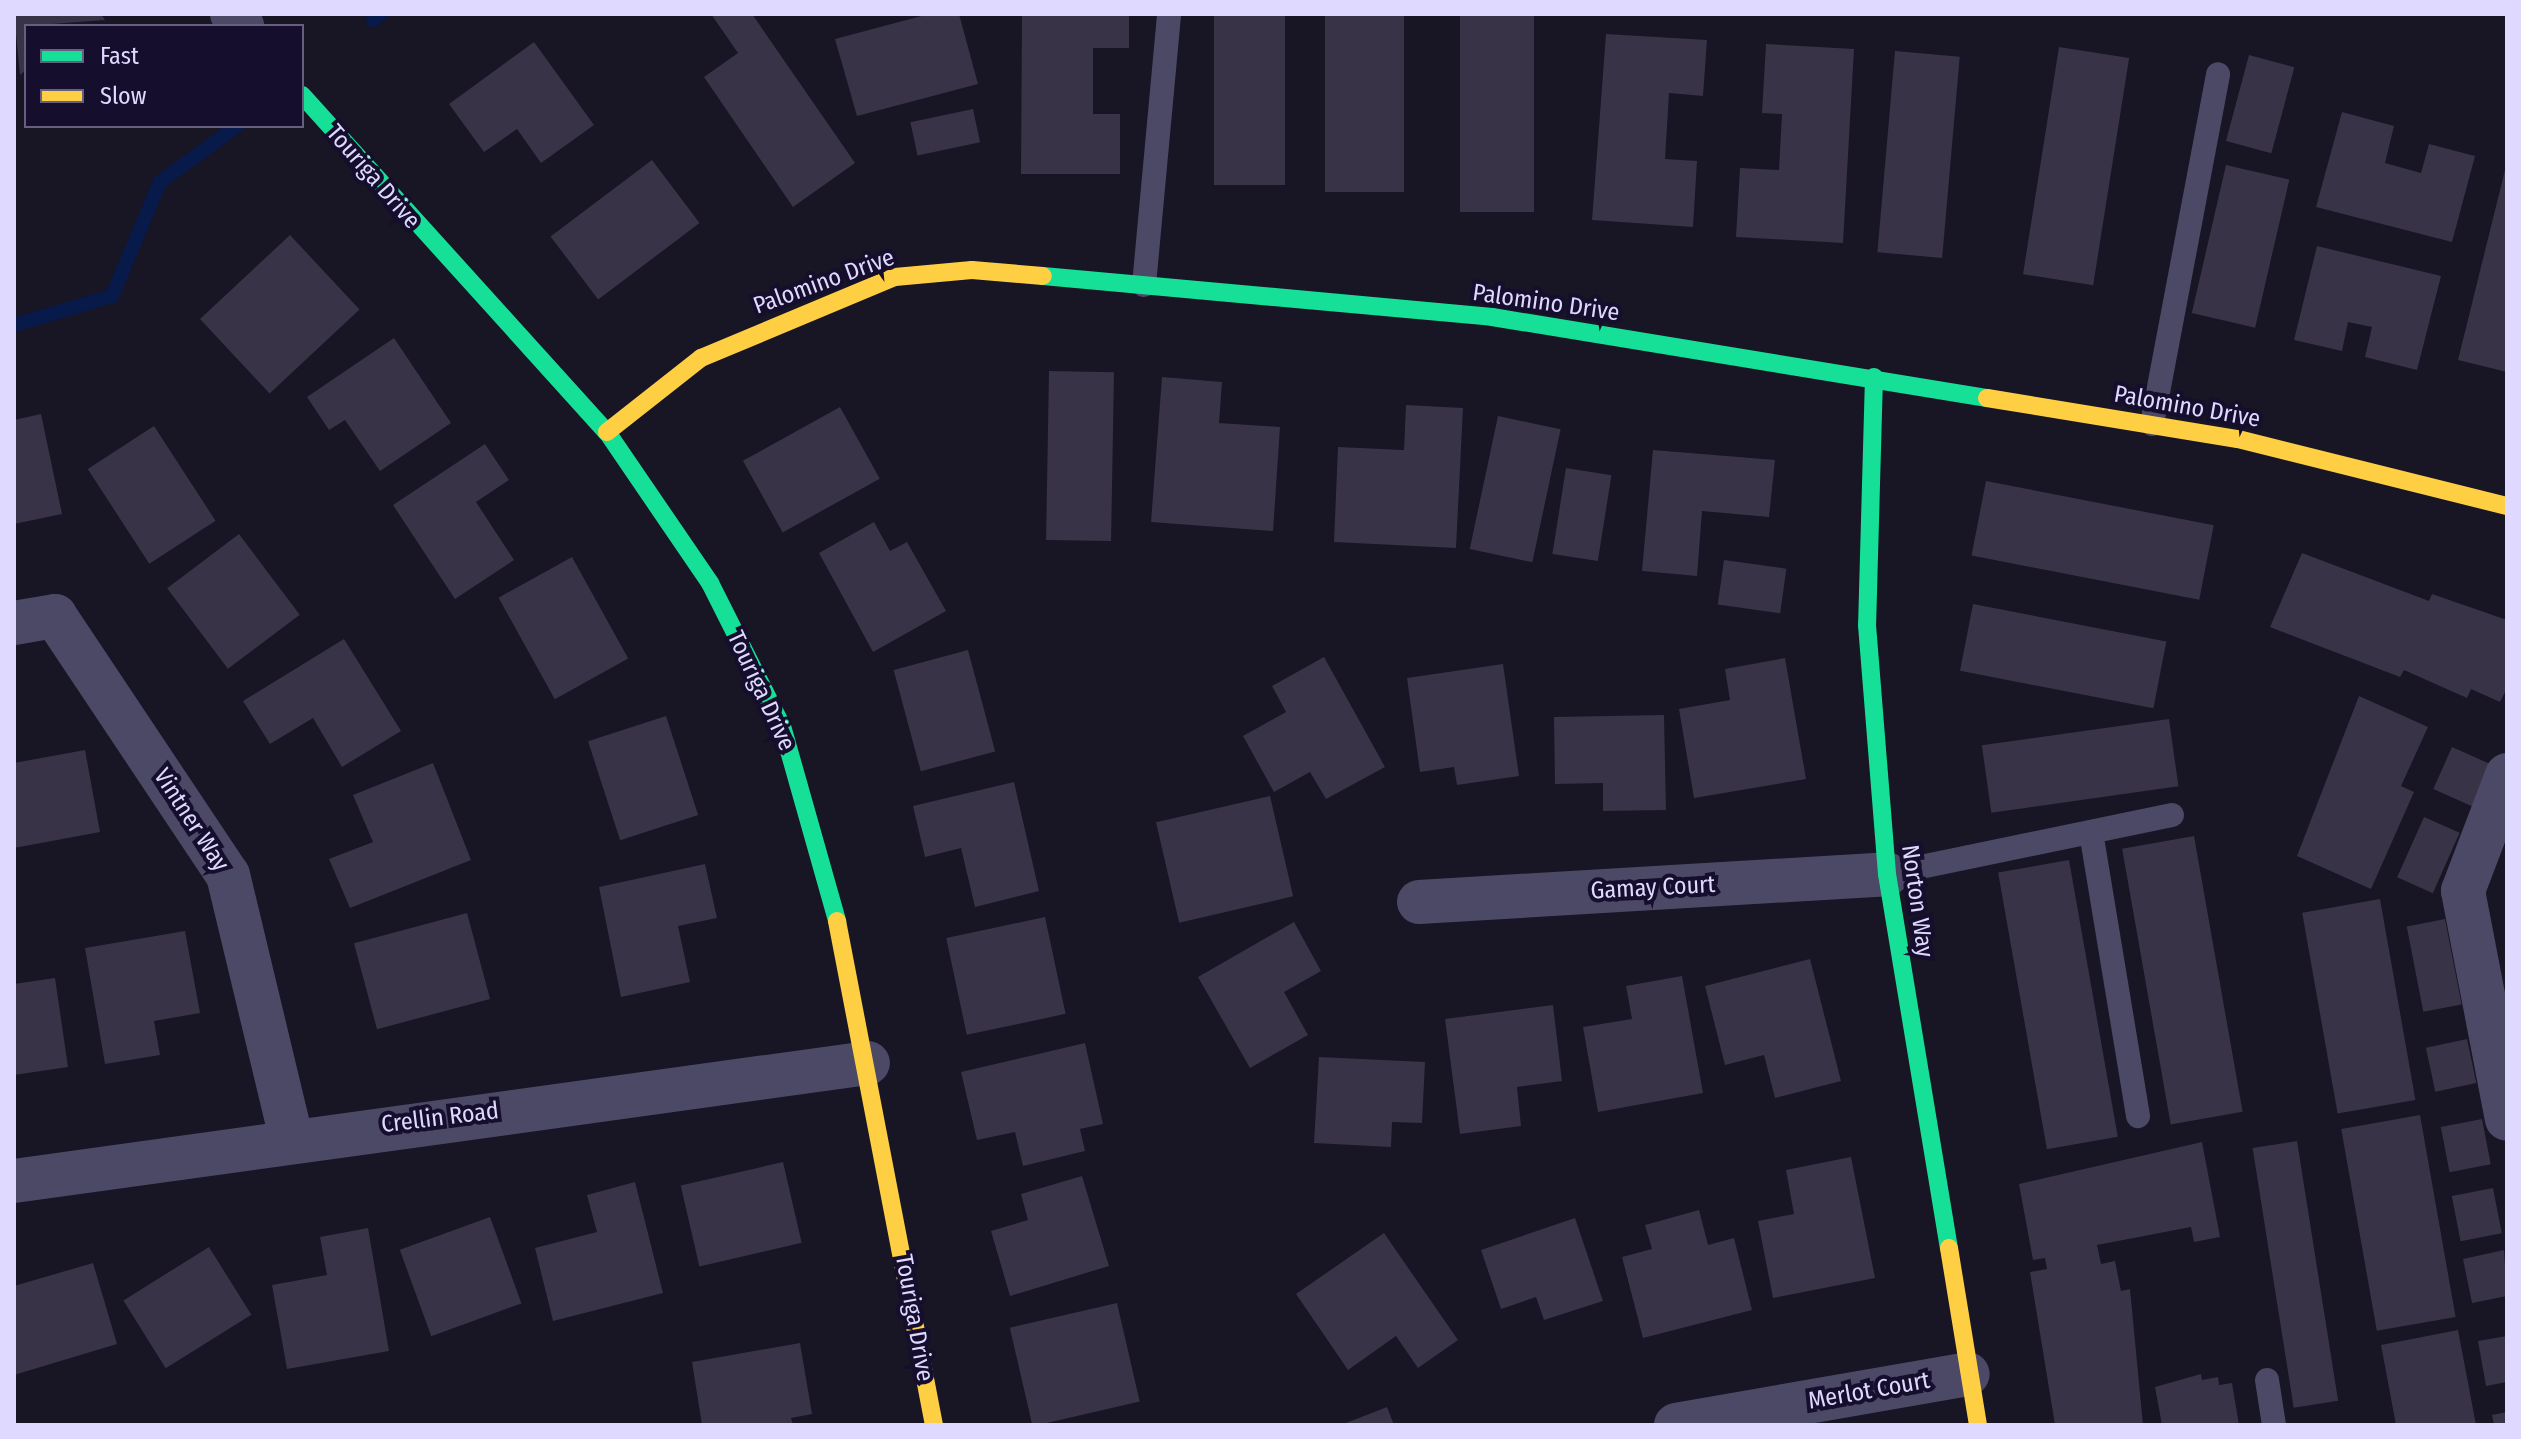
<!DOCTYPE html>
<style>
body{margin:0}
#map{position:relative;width:2521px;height:1439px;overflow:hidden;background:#181525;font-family:"Fira Sans Condensed",sans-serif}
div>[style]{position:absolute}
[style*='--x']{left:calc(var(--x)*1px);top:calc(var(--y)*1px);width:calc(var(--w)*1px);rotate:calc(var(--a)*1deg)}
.stream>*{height:14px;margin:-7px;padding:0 7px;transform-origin:7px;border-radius:7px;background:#071a4a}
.building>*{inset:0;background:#383346;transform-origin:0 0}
.lane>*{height:24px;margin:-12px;padding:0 12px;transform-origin:12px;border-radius:12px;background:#4c4966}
.street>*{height:44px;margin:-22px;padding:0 22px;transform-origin:22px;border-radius:22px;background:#4c4966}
.fast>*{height:18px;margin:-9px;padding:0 9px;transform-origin:9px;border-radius:9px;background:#16e098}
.slow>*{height:18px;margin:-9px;padding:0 9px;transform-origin:9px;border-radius:9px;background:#ffcf43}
span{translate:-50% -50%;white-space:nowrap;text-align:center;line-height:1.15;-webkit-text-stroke:8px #150e2c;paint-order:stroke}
.street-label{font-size:24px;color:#dfd9ff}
.frame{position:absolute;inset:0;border:16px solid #dfd9ff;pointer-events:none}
.legend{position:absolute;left:24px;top:24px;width:280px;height:104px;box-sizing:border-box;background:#150e2c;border:2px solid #665f80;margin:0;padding:10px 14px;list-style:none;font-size:24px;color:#dfd9ff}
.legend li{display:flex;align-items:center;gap:16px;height:40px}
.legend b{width:40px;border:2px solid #665f80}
</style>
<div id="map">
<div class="stream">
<i style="--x:373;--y:20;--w:10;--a:-37"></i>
<i style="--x:14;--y:325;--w:102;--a:-16.5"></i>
<i style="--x:112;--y:296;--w:124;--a:-67.2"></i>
<i style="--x:160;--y:182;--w:95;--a:-36"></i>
</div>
<div class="building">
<i style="clip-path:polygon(14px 14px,101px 14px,105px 20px,26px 26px,26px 70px,20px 75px)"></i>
<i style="clip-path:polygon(711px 14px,752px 14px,855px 163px,793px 207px,704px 77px,738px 53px)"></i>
<i style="clip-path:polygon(929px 14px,959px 14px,978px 84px,857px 116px,835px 39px)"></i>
<i style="clip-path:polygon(1022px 14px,1129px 14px,1129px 48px,1093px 48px,1093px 114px,1120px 114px,1120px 174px,1021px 174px)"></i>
<i style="left:1214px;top:14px;width:71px;height:171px"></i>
<i style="left:1325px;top:14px;width:79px;height:178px"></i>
<i style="left:1460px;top:14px;width:74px;height:198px"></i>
<i style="clip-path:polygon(1606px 34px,1707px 40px,1703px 96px,1669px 93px,1665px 159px,1697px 161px,1693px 227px,1592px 220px)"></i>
<i style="clip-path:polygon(534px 42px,594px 125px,541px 163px,517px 129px,484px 152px,449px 104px)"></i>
<i style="clip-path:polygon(1766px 44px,1854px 49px,1843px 243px,1736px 237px,1740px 168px,1779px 170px,1782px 114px,1762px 113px)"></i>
<i style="left:2059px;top:47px;width:71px;height:230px;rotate:9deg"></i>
<i style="left:1895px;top:51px;width:65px;height:202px;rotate:5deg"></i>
<i style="left:2249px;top:55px;width:47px;height:89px;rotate:15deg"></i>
<i style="left:973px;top:109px;width:34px;height:64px;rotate:78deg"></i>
<i style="clip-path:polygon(2342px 112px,2394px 126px,2385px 163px,2421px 173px,2429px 144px,2475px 156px,2452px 242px,2316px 207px)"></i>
<i style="left:652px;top:160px;width:79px;height:127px;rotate:53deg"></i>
<i style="left:2226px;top:165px;width:65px;height:152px;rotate:13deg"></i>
<i style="clip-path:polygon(2506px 166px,2507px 166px,2507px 372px,2458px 360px)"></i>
<i style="left:290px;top:235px;width:102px;height:123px;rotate:47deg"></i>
<i style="clip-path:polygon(2317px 246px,2441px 276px,2417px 370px,2365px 357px,2372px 327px,2348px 322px,2342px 351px,2294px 340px)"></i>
<i style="clip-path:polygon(394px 338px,451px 423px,380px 471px,345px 420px,329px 430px,307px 397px)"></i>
<i style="left:1049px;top:371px;width:65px;height:169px;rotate:1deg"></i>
<i style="clip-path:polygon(1162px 377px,1222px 382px,1219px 423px,1280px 427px,1273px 531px,1151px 522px)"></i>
<i style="clip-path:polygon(1406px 405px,1463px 408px,1456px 548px,1334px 542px,1338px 447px,1404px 450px)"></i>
<i style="left:840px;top:407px;width:82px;height:111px;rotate:61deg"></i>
<i style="clip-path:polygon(41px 414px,62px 514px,14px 524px,14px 420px)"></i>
<i style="left:1498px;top:416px;width:64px;height:136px;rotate:12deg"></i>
<i style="left:154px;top:426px;width:113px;height:79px;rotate:57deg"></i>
<i style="clip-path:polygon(485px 444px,509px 480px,476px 502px,514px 560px,455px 599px,393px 505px)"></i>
<i style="clip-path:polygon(1653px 450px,1775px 460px,1769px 517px,1702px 511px,1697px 576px,1642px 571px)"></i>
<i style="left:1566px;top:468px;width:46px;height:87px;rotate:9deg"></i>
<i style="left:1986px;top:481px;width:232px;height:76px;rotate:11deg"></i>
<i style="clip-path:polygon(874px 522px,890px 551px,907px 542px,946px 611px,873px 652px,819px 553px)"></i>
<i style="left:239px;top:534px;width:101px;height:90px;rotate:53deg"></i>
<i style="clip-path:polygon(2302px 553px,2429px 601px,2432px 594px,2507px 620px,2507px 688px,2500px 702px,2471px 689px,2467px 698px,2404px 670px,2400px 677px,2270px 627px)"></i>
<i style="left:572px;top:557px;width:116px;height:84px;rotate:61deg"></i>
<i style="left:1724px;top:560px;width:63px;height:45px;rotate:8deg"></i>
<i style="left:1973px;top:604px;width:197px;height:68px;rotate:11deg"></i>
<i style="clip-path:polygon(344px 639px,401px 731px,342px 767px,313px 718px,270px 744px,243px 701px)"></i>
<i style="left:968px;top:650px;width:105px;height:77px;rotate:75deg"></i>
<i style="clip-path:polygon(1324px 657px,1385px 767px,1326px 799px,1310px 772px,1274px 792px,1243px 736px,1286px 712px,1272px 686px)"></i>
<i style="clip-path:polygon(1785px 658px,1806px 779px,1694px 798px,1679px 709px,1730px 700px,1725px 669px)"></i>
<i style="clip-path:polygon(1503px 664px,1519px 776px,1457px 785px,1454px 767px,1420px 772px,1407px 678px)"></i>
<i style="clip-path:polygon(2359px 696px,2428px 727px,2401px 786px,2414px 792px,2371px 889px,2297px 856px)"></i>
<i style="clip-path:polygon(1664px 715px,1666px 810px,1603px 811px,1603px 783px,1555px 784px,1554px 717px)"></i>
<i style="left:666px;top:716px;width:104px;height:82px;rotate:72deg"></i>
<i style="left:2169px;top:719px;width:68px;height:189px;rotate:82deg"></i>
<i style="left:2452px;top:747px;width:43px;height:46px;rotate:24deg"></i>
<i style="clip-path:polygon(85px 750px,100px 832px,14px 848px,14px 763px)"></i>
<i style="clip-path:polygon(433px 763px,471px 860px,350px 908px,329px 859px,373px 842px,353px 795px)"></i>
<i style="clip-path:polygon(1014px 782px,1039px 891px,975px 907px,961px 848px,925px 857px,913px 806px)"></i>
<i style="left:1270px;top:796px;width:103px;height:117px;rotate:77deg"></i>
<i style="left:2424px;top:817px;width:39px;height:66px;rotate:24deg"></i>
<i style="left:2194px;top:836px;width:280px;height:73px;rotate:80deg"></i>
<i style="left:2069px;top:860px;width:281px;height:72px;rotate:80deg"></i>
<i style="clip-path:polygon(705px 864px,717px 918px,678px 926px,690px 982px,621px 997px,599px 887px)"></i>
<i style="left:2380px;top:899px;width:204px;height:79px;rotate:80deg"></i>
<i style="left:467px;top:913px;width:89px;height:117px;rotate:75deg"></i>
<i style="left:1045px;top:917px;width:99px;height:101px;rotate:78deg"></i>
<i style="left:2445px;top:919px;width:87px;height:39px;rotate:79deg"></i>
<i style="clip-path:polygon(1294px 922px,1321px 971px,1284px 992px,1308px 1035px,1250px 1068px,1198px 977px)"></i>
<i style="clip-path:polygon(185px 931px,200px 1013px,154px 1021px,160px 1055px,105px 1064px,85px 948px)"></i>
<i style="clip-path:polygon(1810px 959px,1841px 1081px,1775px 1098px,1764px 1055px,1725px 1065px,1705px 986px)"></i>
<i style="clip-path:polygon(1682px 976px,1703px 1093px,1598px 1112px,1583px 1027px,1632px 1019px,1626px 986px)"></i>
<i style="clip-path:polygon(55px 978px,68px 1067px,14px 1075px,14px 984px)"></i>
<i style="clip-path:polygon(1553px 1005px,1562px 1081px,1517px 1087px,1521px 1126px,1460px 1134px,1445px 1019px)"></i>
<i style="left:2467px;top:1039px;width:45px;height:42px;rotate:78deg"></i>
<i style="clip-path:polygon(1085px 1043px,1103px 1124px,1080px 1129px,1085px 1151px,1023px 1166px,1015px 1132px,977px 1140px,961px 1072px)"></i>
<i style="clip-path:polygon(1319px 1057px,1425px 1062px,1422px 1123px,1392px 1122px,1391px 1147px,1314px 1143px)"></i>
<i style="left:2420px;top:1115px;width:205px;height:80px;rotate:80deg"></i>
<i style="left:2482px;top:1119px;width:46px;height:42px;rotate:79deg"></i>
<i style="left:2297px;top:1141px;width:263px;height:45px;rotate:81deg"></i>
<i style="clip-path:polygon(2202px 1142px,2220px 1237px,2194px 1242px,2191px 1227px,2097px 1245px,2101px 1264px,2115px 1261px,2121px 1291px,2130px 1289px,2143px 1425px,2055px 1425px,2030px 1272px,2047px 1269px,2045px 1258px,2033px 1260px,2019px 1184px)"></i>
<i style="clip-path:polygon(1851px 1157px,1875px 1278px,1773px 1298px,1758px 1221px,1794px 1214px,1786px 1170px)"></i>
<i style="left:783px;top:1162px;width:83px;height:105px;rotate:77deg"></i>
<i style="clip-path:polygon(1082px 1176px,1109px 1266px,1010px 1296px,991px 1231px,1028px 1220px,1021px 1194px)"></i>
<i style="clip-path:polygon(635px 1182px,663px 1293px,553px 1321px,535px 1248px,597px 1232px,587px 1195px)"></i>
<i style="left:2493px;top:1188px;width:46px;height:42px;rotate:79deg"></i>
<i style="clip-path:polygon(1699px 1210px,1708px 1245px,1734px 1238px,1752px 1310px,1643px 1338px,1622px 1257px,1652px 1249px,1645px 1225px)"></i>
<i style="left:490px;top:1217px;width:92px;height:96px;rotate:70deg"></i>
<i style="clip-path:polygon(1575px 1218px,1603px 1301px,1544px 1320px,1536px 1297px,1501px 1309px,1481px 1250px)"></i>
<i style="clip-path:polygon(368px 1228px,389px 1351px,287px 1369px,272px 1285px,327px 1275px,320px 1237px)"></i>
<i style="clip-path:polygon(1384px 1233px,1458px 1340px,1418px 1368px,1396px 1336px,1348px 1370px,1296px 1294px)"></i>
<i style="left:209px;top:1247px;width:80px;height:101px;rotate:58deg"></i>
<i style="clip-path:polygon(2504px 1250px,2507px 1296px,2472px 1303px,2463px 1259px)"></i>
<i style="clip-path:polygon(93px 1263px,117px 1344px,14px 1375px,14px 1286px)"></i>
<i style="left:1117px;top:1303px;width:101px;height:110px;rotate:77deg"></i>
<i style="clip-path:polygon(2458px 1330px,2476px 1425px,2396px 1425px,2381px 1345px)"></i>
<i style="clip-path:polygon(2507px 1336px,2507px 1382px,2486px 1386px,2478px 1341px)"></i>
<i style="clip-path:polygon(800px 1343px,812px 1414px,791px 1418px,793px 1425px,702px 1425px,692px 1362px)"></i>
<i style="clip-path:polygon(2201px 1374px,2202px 1380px,2218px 1377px,2219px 1385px,2232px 1383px,2239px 1425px,2162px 1425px,2155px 1387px)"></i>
<i style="clip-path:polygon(1387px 1407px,1394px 1425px,1341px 1425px)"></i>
<i style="clip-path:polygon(2507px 1412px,2507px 1425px,2494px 1425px,2492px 1415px)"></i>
</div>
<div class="lane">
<i style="--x:1144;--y:285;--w:272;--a:-84.7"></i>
<i style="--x:2152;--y:424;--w:356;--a:-79.3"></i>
<i style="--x:2091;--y:832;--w:288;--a:80.6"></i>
<i style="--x:1887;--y:874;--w:291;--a:-11.7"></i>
<i style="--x:2267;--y:1380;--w:46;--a:81.2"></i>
</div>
<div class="street">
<i style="--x:232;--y:14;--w:16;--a:50"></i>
<i style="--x:14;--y:623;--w:42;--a:-9.7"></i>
<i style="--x:55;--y:616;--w:311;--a:56.3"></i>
<i style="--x:228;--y:875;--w:269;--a:76.5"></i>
<i style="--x:2507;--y:775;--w:124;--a:110.8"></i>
<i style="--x:2463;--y:891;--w:232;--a:79.1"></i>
<i style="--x:1419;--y:902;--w:469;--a:-3.4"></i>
<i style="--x:14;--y:1181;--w:862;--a:-7.87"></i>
<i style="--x:1676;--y:1425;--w:296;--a:-9.9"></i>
</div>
<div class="fast">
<i style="--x:302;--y:95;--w:455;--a:47.9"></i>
<i style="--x:607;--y:432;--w:183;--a:55.7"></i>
<i style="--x:710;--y:583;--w:160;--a:63.3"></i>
<i style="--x:782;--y:726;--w:203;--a:74.2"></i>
<i style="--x:1043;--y:276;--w:451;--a:5.2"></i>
<i style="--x:1492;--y:317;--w:502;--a:9.29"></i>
<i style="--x:1874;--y:377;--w:248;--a:91.6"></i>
<i style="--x:1867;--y:625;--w:250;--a:85.4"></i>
<i style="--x:1887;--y:874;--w:379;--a:80.6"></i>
</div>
<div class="slow">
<i style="--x:1987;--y:398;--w:254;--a:9.3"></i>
<i style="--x:2238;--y:439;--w:277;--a:14"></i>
<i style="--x:607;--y:432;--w:120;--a:-38.2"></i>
<i style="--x:701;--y:358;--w:210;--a:-22.7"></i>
<i style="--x:895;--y:277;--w:77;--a:-5.2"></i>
<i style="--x:972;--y:270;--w:71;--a:4.8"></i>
<i style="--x:837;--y:921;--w:513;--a:79.11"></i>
<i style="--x:1949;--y:1248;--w:179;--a:80.7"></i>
</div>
<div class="street-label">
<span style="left:373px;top:177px;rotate:49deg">Touriga Drive</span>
<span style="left:824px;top:282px;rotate:-20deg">Palomino Drive</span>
<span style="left:1546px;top:303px;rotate:8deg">Palomino Drive</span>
<span style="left:2187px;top:407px;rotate:10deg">Palomino Drive</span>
<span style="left:761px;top:691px;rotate:65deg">Touriga Drive</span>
<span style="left:191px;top:820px;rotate:57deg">Vintner Way</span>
<span style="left:1653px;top:888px;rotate:-3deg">Gamay Court</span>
<span style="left:1917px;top:901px;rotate:82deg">Norton Way</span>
<span style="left:440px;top:1118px;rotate:-7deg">Crellin Road</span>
<span style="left:914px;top:1318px;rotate:80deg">Touriga Drive</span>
<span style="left:1869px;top:1391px;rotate:-10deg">Merlot Court</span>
</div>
<div class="frame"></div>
<ul class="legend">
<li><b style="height:10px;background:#16e098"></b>Fast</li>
<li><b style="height:10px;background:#ffcf43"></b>Slow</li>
</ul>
</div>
